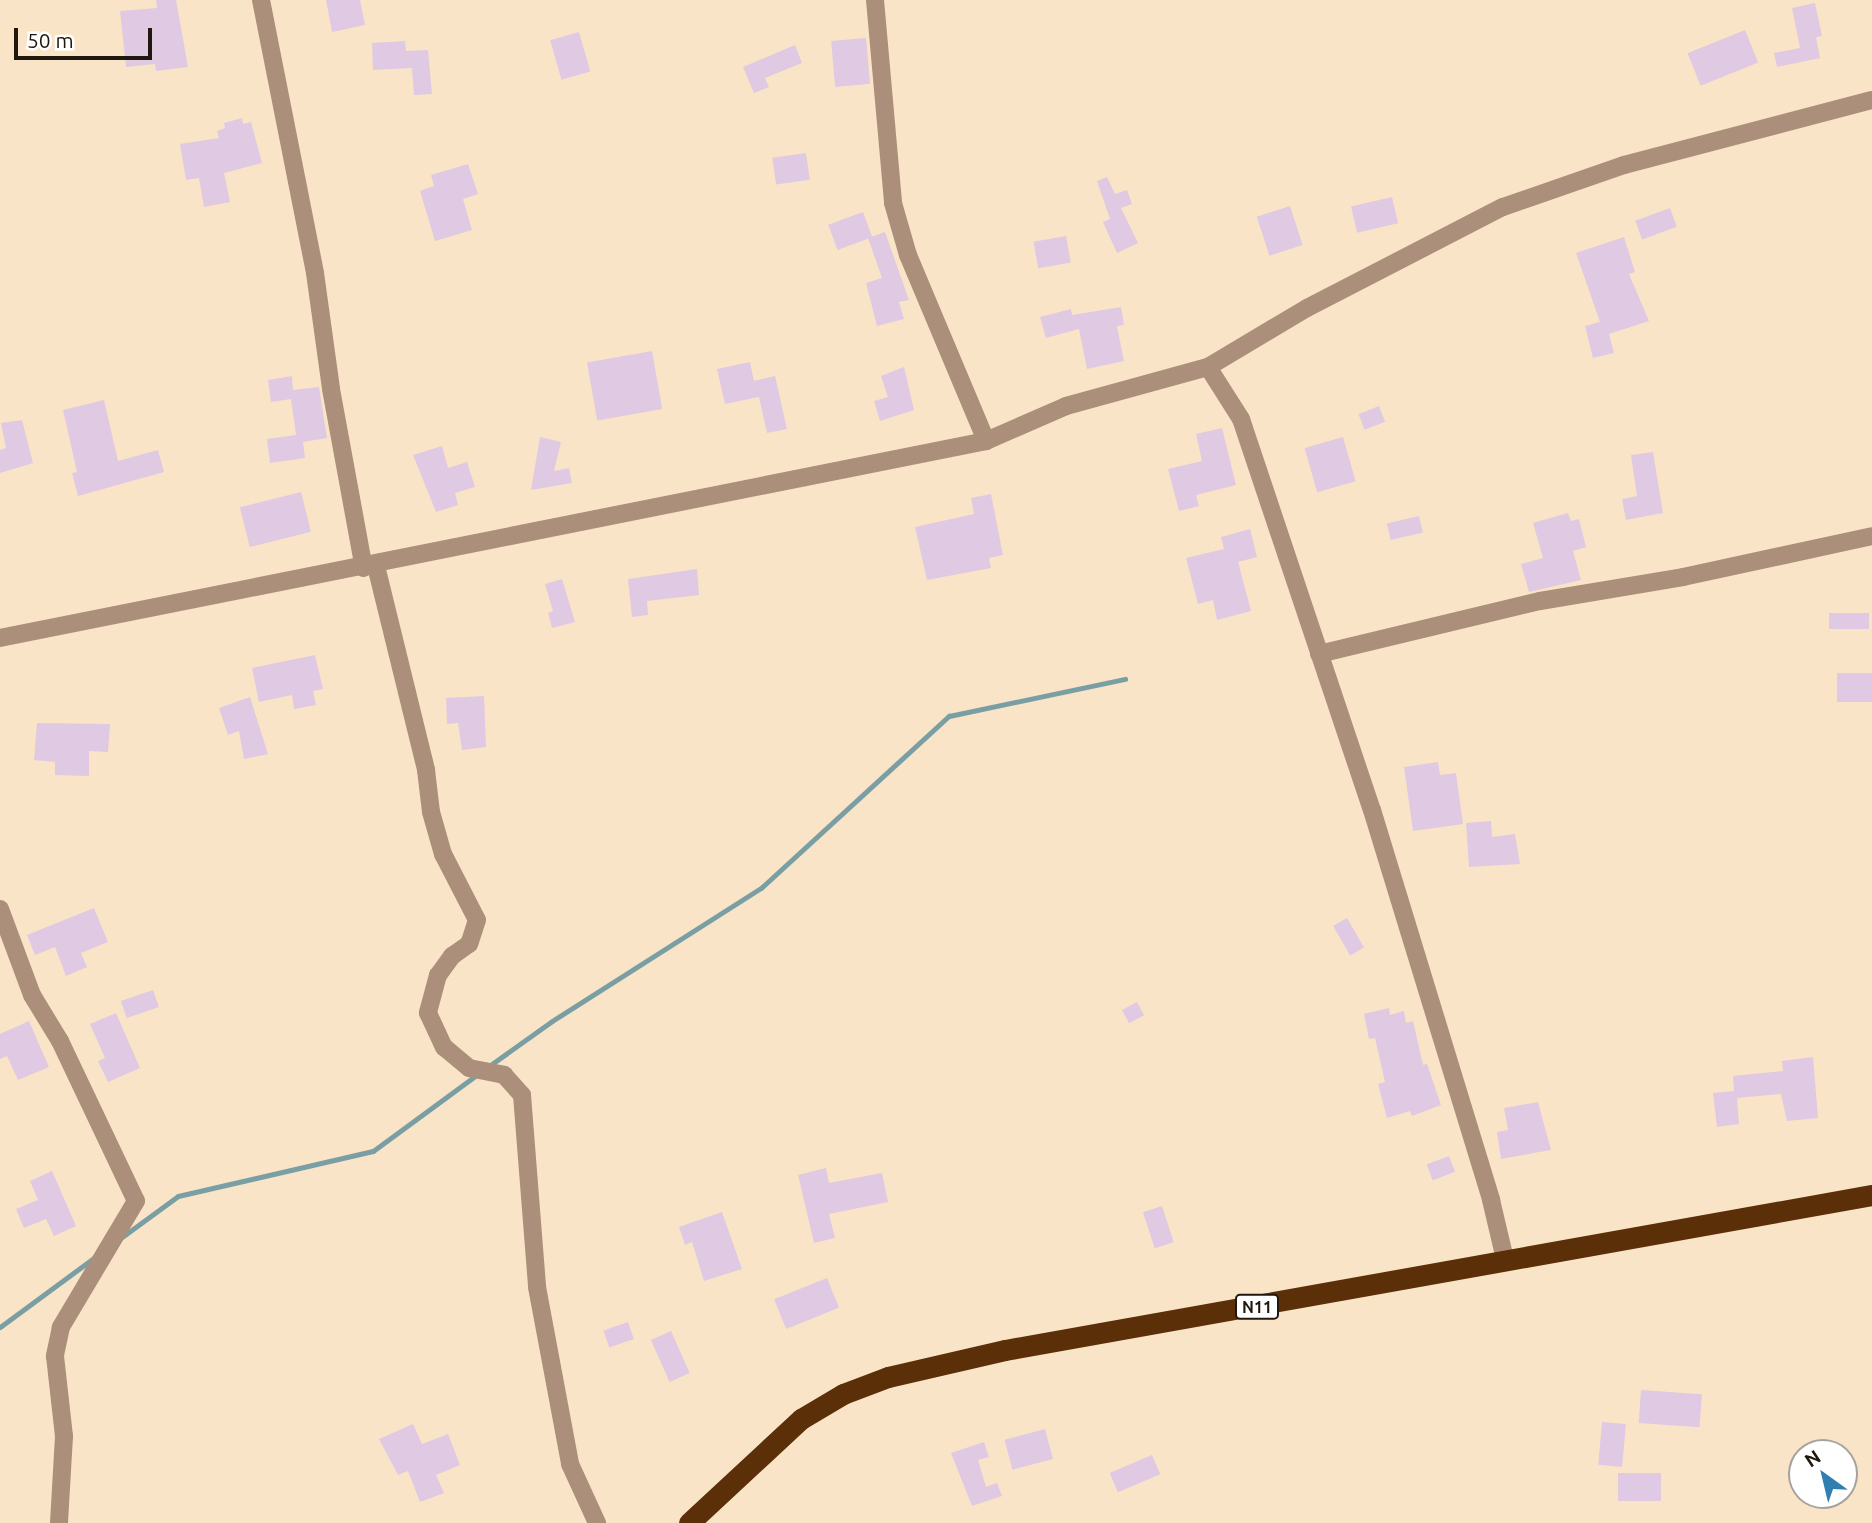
<!DOCTYPE html>
<style>
body{margin:0}
#map{position:relative;width:1872px;height:1523px;overflow:hidden;background:#fae4c7;font-family:Ubuntu,sans-serif}
div>[style]{position:absolute}
[style*='--x']{left:calc(var(--x)*1px);top:calc(var(--y)*1px);width:calc(var(--w)*1px);rotate:calc(var(--a)*1deg)}
.stream>*{height:5px;margin:-2.5px;padding:0 2.5px;transform-origin:2.5px;border-radius:2.5px;background:#799fa4}
.building>*{inset:0;background:#e0c9e2;transform-origin:0 0}
.minor>*{height:18px;margin:-9px;padding:0 9px;transform-origin:9px;border-radius:9px;background:#ac8f7b}
.highway>*{height:21px;margin:-10.5px;padding:0 10.5px;transform-origin:10.5px;border-radius:10.5px;background:#5b2f07}
span{translate:-50% -50%;white-space:nowrap;text-align:center;line-height:1.15;-webkit-text-stroke:5px #fff;paint-order:stroke}
.shield-label span{padding:2px 5px;background:#fff;border:2px solid;border-radius:5px;-webkit-text-stroke-width:0}
.shield-label{font-size:16px;color:#20180e;font-weight:700}
.north{position:absolute;left:1788px;top:1439px;width:70px;height:70px;box-sizing:border-box;background:#fff;border:2px solid #a6a39f;border-radius:50%;rotate:326deg;font-size:19px;font-weight:700;line-height:28px;text-align:center;color:#20180e}
.north::after{content:'';display:block;margin:auto;width:24px;height:32px;background:#317eb0;clip-path:polygon(50% 0,100% 100%,50% 72%,0 100%)}
.scale{position:absolute;left:14px;top:28px;width:138px;height:32px;box-sizing:border-box;border:4px solid #20180e;border-top:0;padding-left:9px;font-size:21px;line-height:24px;white-space:nowrap;color:#20180e;-webkit-text-stroke:5px #fff;paint-order:stroke}
</style>
<div id="map">
<div class="stream">
<i style="--x:489;--y:1066;--w:77;--a:-35.5"></i>
<i style="--x:552;--y:1021;--w:248;--a:-32.5"></i>
<i style="--x:761;--y:888;--w:255;--a:-42.5"></i>
<i style="--x:949;--y:716;--w:180;--a:-11.9"></i>
<i style="--x:122;--y:1237;--w:69;--a:-36.2"></i>
<i style="--x:178;--y:1196;--w:200;--a:-13"></i>
<i style="--x:373;--y:1151;--w:130;--a:-36.3"></i>
<i style="--x:0;--y:1327;--w:118;--a:-36.4"></i>
</div>
<div class="building">
<i style="clip-path:polygon(156px 0,176px 0,188px 67px,156px 71px,155px 64px,126px 67px,120px 11px,157px 8px)"></i>
<i style="clip-path:polygon(326px 0,360px 0,365px 25px,332px 32px)"></i>
<i style="clip-path:polygon(1815px 3px,1822px 36px,1816px 37px,1820px 58px,1777px 67px,1774px 53px,1800px 48px,1792px 8px)"></i>
<i style="left:1745px;top:30px;width:35px;height:62px;rotate:68deg"></i>
<i style="left:579px;top:32px;width:41px;height:30px;rotate:74deg"></i>
<i style="left:866px;top:38px;width:46px;height:35px;rotate:85deg"></i>
<i style="clip-path:polygon(405px 41px,406px 51px,428px 50px,432px 94px,414px 95px,412px 68px,373px 70px,372px 43px)"></i>
<i style="clip-path:polygon(795px 45px,802px 63px,765px 78px,769px 87px,754px 93px,743px 67px)"></i>
<i style="clip-path:polygon(242px 118px,243px 124px,251px 122px,262px 163px,224px 173px,230px 202px,204px 207px,199px 178px,186px 180px,180px 144px,219px 138px,217px 131px,225px 128px,224px 123px)"></i>
<i style="left:806px;top:153px;width:27px;height:34px;rotate:82deg"></i>
<i style="clip-path:polygon(468px 164px,478px 194px,463px 199px,472px 230px,435px 241px,420px 191px,434px 186px,431px 175px)"></i>
<i style="clip-path:polygon(1107px 177px,1115px 194px,1127px 190px,1132px 204px,1121px 208px,1138px 243px,1117px 253px,1103px 222px,1110px 219px,1097px 181px)"></i>
<i style="left:1392px;top:197px;width:27px;height:42px;rotate:77deg"></i>
<i style="left:1290px;top:206px;width:41px;height:35px;rotate:72deg"></i>
<i style="left:1670px;top:208px;width:20px;height:37px;rotate:70deg"></i>
<i style="left:863px;top:212px;width:27px;height:37px;rotate:70deg"></i>
<i style="clip-path:polygon(885px 232px,909px 300px,899px 302px,904px 319px,877px 326px,866px 283px,882px 278px,868px 238px)"></i>
<i style="left:1066px;top:236px;width:27px;height:33px;rotate:80deg"></i>
<i style="clip-path:polygon(1624px 237px,1635px 272px,1629px 274px,1649px 321px,1609px 334px,1614px 353px,1593px 358px,1585px 326px,1600px 322px,1576px 253px)"></i>
<i style="clip-path:polygon(1121px 307px,1124px 325px,1117px 326px,1124px 361px,1087px 369px,1079px 329px,1046px 338px,1040px 317px,1071px 309px,1072px 315px)"></i>
<i style="left:652px;top:351px;width:59px;height:66px;rotate:80deg"></i>
<i style="clip-path:polygon(750px 362px,754px 381px,775px 376px,787px 429px,767px 433px,759px 397px,725px 404px,717px 369px)"></i>
<i style="clip-path:polygon(904px 367px,914px 410px,880px 421px,874px 401px,888px 397px,881px 376px)"></i>
<i style="clip-path:polygon(292px 376px,293px 390px,319px 387px,327px 438px,303px 442px,305px 458px,270px 463px,267px 439px,296px 435px,291px 399px,271px 402px,268px 380px)"></i>
<i style="clip-path:polygon(104px 400px,118px 461px,158px 450px,164px 472px,78px 496px,72px 473px,77px 472px,63px 410px)"></i>
<i style="left:1379px;top:406px;width:17px;height:22px;rotate:69deg"></i>
<i style="clip-path:polygon(22px 420px,33px 463px,0 473px,0 450px,6px 448px,1px 423px)"></i>
<i style="clip-path:polygon(1222px 428px,1236px 485px,1196px 495px,1199px 506px,1179px 511px,1168px 469px,1202px 461px,1196px 434px)"></i>
<i style="clip-path:polygon(540px 437px,561px 442px,554px 471px,569px 468px,572px 483px,531px 490px)"></i>
<i style="left:1343px;top:437px;width:46px;height:40px;rotate:74deg"></i>
<i style="clip-path:polygon(442px 446px,448px 468px,467px 462px,475px 487px,455px 493px,458px 505px,436px 512px,413px 455px)"></i>
<i style="clip-path:polygon(1653px 452px,1663px 513px,1626px 520px,1622px 499px,1637px 496px,1631px 455px)"></i>
<i style="left:301px;top:492px;width:41px;height:63px;rotate:76deg"></i>
<i style="clip-path:polygon(991px 494px,1003px 555px,989px 558px,991px 568px,927px 580px,915px 527px,974px 514px,971px 498px)"></i>
<i style="clip-path:polygon(1568px 513px,1571px 521px,1579px 519px,1586px 547px,1573px 551px,1581px 580px,1529px 592px,1521px 564px,1543px 558px,1533px 523px)"></i>
<i style="left:1419px;top:516px;width:17px;height:33px;rotate:77deg"></i>
<i style="clip-path:polygon(1250px 529px,1257px 557px,1238px 562px,1251px 611px,1217px 620px,1213px 600px,1198px 604px,1186px 558px,1224px 549px,1221px 537px)"></i>
<i style="clip-path:polygon(697px 569px,699px 595px,647px 601px,648px 615px,632px 617px,628px 579px)"></i>
<i style="clip-path:polygon(562px 579px,575px 622px,552px 628px,548px 613px,553px 611px,545px 584px)"></i>
<i style="left:1869px;top:613px;width:16px;height:40px;rotate:90deg"></i>
<i style="clip-path:polygon(315px 655px,323px 689px,313px 691px,316px 705px,294px 709px,292px 695px,259px 702px,252px 668px)"></i>
<i style="left:1872px;top:673px;width:29px;height:35px;rotate:90deg"></i>
<i style="clip-path:polygon(484px 696px,486px 747px,462px 750px,458px 723px,447px 724px,446px 698px)"></i>
<i style="clip-path:polygon(250px 697px,268px 754px,244px 759px,239px 731px,228px 735px,219px 708px)"></i>
<i style="clip-path:polygon(37px 723px,110px 724px,108px 752px,89px 751px,89px 776px,55px 775px,55px 762px,34px 760px)"></i>
<i style="clip-path:polygon(1438px 762px,1440px 775px,1456px 773px,1463px 824px,1413px 831px,1404px 767px)"></i>
<i style="clip-path:polygon(1491px 821px,1492px 837px,1515px 834px,1520px 864px,1469px 867px,1466px 823px)"></i>
<i style="clip-path:polygon(94px 908px,108px 942px,81px 953px,87px 967px,66px 976px,55px 947px,35px 955px,27px 935px)"></i>
<i style="left:1347px;top:918px;width:34px;height:16px;rotate:60deg"></i>
<i style="left:153px;top:990px;width:18px;height:34px;rotate:71deg"></i>
<i style="left:1137px;top:1002px;width:15px;height:17px;rotate:62deg"></i>
<i style="clip-path:polygon(1389px 1008px,1390px 1015px,1404px 1011px,1406px 1023px,1413px 1021px,1423px 1065px,1427px 1064px,1441px 1105px,1412px 1116px,1410px 1111px,1387px 1118px,1378px 1084px,1385px 1082px,1375px 1038px,1369px 1039px,1364px 1014px)"></i>
<i style="clip-path:polygon(116px 1013px,140px 1068px,108px 1082px,98px 1061px,105px 1058px,90px 1024px)"></i>
<i style="clip-path:polygon(29px 1021px,49px 1067px,18px 1080px,7px 1056px,0 1059px,0 1034px)"></i>
<i style="clip-path:polygon(1813px 1057px,1818px 1118px,1787px 1121px,1781px 1094px,1737px 1098px,1739px 1124px,1717px 1127px,1713px 1093px,1734px 1091px,1733px 1076px,1783px 1071px,1782px 1061px)"></i>
<i style="clip-path:polygon(1538px 1102px,1551px 1150px,1501px 1159px,1497px 1132px,1508px 1130px,1504px 1108px)"></i>
<i style="left:1449px;top:1156px;width:17px;height:24px;rotate:69deg"></i>
<i style="clip-path:polygon(826px 1168px,829px 1183px,882px 1173px,888px 1202px,829px 1214px,835px 1238px,814px 1243px,798px 1175px)"></i>
<i style="clip-path:polygon(52px 1171px,76px 1226px,54px 1236px,46px 1219px,24px 1228px,16px 1209px,38px 1200px,30px 1181px)"></i>
<i style="left:1162px;top:1206px;width:38px;height:20px;rotate:72deg"></i>
<i style="clip-path:polygon(722px 1212px,742px 1269px,704px 1281px,692px 1242px,685px 1245px,679px 1227px)"></i>
<i style="left:827px;top:1278px;width:32px;height:57px;rotate:68deg"></i>
<i style="left:628px;top:1322px;width:18px;height:26px;rotate:71deg"></i>
<i style="left:671px;top:1331px;width:46px;height:22px;rotate:66deg"></i>
<i style="left:1641px;top:1390px;width:61px;height:33px;rotate:4deg"></i>
<i style="left:1602px;top:1422px;width:24px;height:43px;rotate:5deg"></i>
<i style="clip-path:polygon(413px 1424px,422px 1444px,448px 1434px,460px 1465px,436px 1475px,444px 1493px,420px 1502px,408px 1471px,398px 1475px,379px 1439px)"></i>
<i style="left:1045px;top:1429px;width:31px;height:42px;rotate:75deg"></i>
<i style="clip-path:polygon(984px 1442px,989px 1457px,978px 1460px,986px 1487px,997px 1483px,1002px 1496px,972px 1506px,951px 1453px)"></i>
<i style="left:1152px;top:1455px;width:21px;height:46px;rotate:67deg"></i>
<i style="left:1618px;top:1473px;width:43px;height:28px"></i>
</div>
<div class="minor">
<i style="--x:261;--y:0;--w:278;--a:78.8"></i>
<i style="--x:315;--y:273;--w:117;--a:82.1"></i>
<i style="--x:331;--y:389;--w:182;--a:79.6"></i>
<i style="--x:875;--y:0;--w:204;--a:84.9"></i>
<i style="--x:893;--y:203;--w:54;--a:73.9"></i>
<i style="--x:908;--y:255;--w:202;--a:67.2"></i>
<i style="--x:1208;--y:367;--w:62;--a:57.6"></i>
<i style="--x:1241;--y:419;--w:412;--a:71.5"></i>
<i style="--x:1372;--y:810;--w:408;--a:73"></i>
<i style="--x:1491;--y:1200;--w:61;--a:76.7"></i>
<i style="--x:376;--y:566;--w:210;--a:76.2"></i>
<i style="--x:426;--y:770;--w:42;--a:83.2"></i>
<i style="--x:431;--y:812;--w:44;--a:74.1"></i>
<i style="--x:443;--y:854;--w:74;--a:62.7"></i>
<i style="--x:477;--y:920;--w:25;--a:108"></i>
<i style="--x:469;--y:944;--w:21;--a:145"></i>
<i style="--x:452;--y:956;--w:24;--a:126"></i>
<i style="--x:438;--y:975;--w:39;--a:105"></i>
<i style="--x:428;--y:1013;--w:38;--a:65"></i>
<i style="--x:444;--y:1047;--w:33;--a:40"></i>
<i style="--x:469;--y:1068;--w:36;--a:11"></i>
<i style="--x:504;--y:1075;--w:27;--a:48"></i>
<i style="--x:522;--y:1095;--w:193;--a:85.5"></i>
<i style="--x:537;--y:1287;--w:180;--a:79.4"></i>
<i style="--x:570;--y:1464;--w:65;--a:65.4"></i>
<i style="--x:0;--y:638;--w:1005;--a:-11.3"></i>
<i style="--x:986;--y:441;--w:87;--a:-23.6"></i>
<i style="--x:1066;--y:406;--w:147;--a:-15.4"></i>
<i style="--x:1208;--y:367;--w:115;--a:-30.8"></i>
<i style="--x:1307;--y:308;--w:220;--a:-27.3"></i>
<i style="--x:1503;--y:207;--w:128;--a:-19.1"></i>
<i style="--x:1624;--y:165;--w:256;--a:-14.7"></i>
<i style="--x:1319;--y:654;--w:227;--a:-13.5"></i>
<i style="--x:1540;--y:601;--w:145;--a:-9.5"></i>
<i style="--x:1683;--y:577;--w:193;--a:-12.2"></i>
<i style="--x:0;--y:909;--w:92;--a:69.6"></i>
<i style="--x:32;--y:995;--w:54;--a:58.7"></i>
<i style="--x:60;--y:1041;--w:177;--a:64.6"></i>
<i style="--x:136;--y:1201;--w:147;--a:120.8"></i>
<i style="--x:61;--y:1327;--w:30;--a:102"></i>
<i style="--x:55;--y:1356;--w:81;--a:83.6"></i>
<i style="--x:64;--y:1436;--w:87;--a:93.3"></i>
</div>
<div class="highway">
<i style="--x:689;--y:1523;--w:153;--a:-42.9"></i>
<i style="--x:801;--y:1419;--w:49;--a:-30.8"></i>
<i style="--x:843;--y:1394;--w:48;--a:-20.7"></i>
<i style="--x:888;--y:1377;--w:120;--a:-13"></i>
<i style="--x:1005;--y:1350;--w:881;--a:-10.14"></i>
</div>
<div class="shield-label">
<span style="left:1257px;top:1307px">N11</span>
</div>
<div class="north">N</div>
<div class="scale">50 m</div>
</div>
